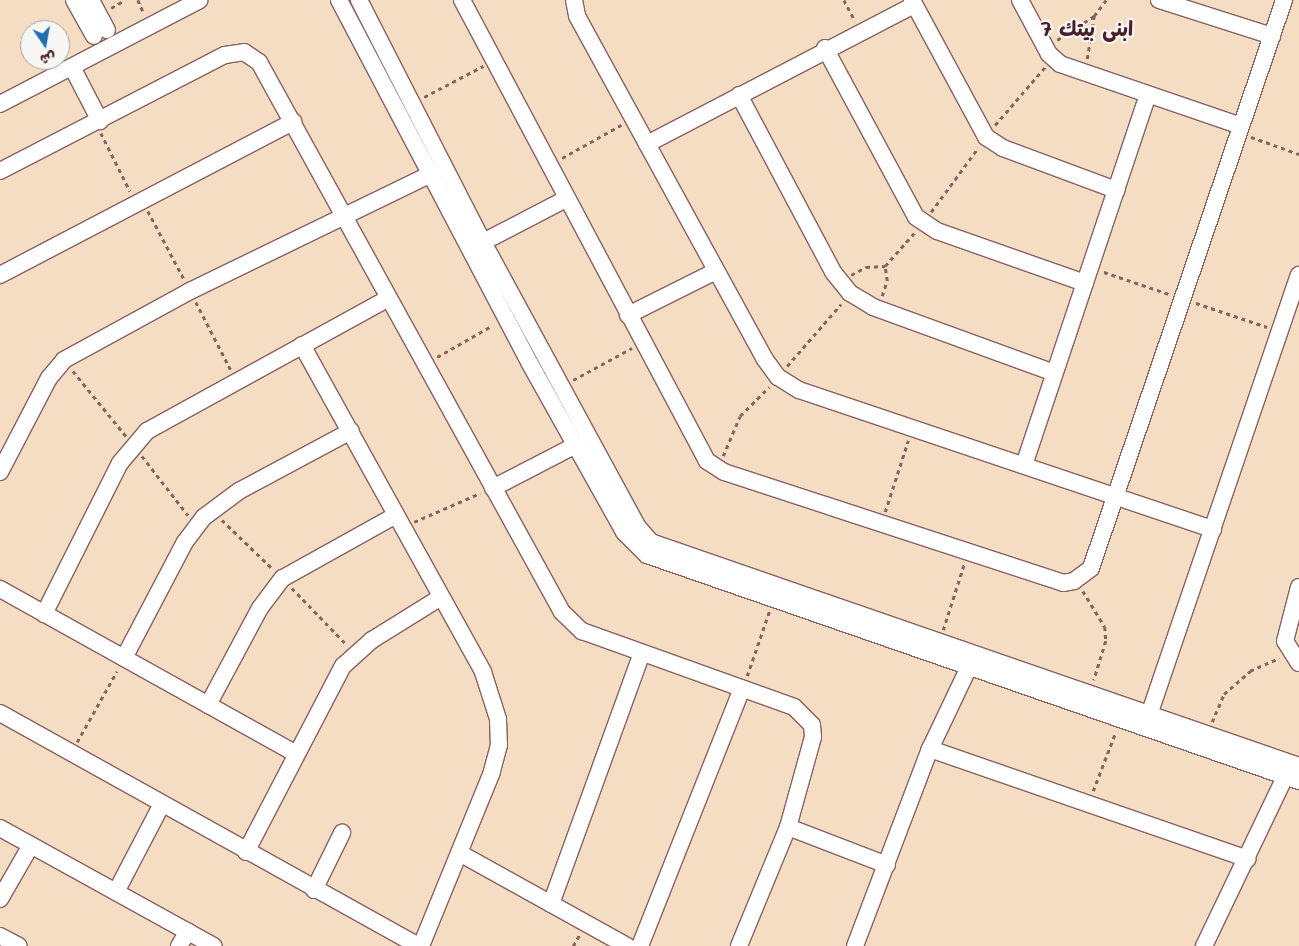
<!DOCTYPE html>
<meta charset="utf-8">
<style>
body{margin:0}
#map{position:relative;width:1299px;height:946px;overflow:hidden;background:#f4ddc3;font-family:Mali,"Playpen Sans Arabic",sans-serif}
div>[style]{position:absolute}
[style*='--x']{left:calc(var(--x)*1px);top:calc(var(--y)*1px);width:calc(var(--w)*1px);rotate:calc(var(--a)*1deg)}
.path>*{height:2.5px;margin-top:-1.25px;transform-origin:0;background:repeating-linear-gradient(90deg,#866260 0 4px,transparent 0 8px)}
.roads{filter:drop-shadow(1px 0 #866260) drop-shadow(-1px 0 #866260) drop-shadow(0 1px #866260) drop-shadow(0 -1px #866260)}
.minor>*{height:16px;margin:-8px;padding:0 8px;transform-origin:8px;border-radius:8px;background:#fff}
span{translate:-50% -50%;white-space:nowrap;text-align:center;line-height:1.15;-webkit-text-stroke:4.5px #f6f6f2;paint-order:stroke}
.district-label{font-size:20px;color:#4a1f2b;font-weight:700}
.north{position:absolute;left:20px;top:20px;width:50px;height:50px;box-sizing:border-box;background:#f6f6f2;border:1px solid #b1a0a2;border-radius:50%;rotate:168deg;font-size:14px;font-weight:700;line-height:20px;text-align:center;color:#4a1f2b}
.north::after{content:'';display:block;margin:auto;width:18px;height:22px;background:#1f6fb2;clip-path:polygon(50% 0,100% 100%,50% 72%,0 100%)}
</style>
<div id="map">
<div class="path">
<i style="--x:138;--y:0;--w:12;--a:66"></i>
<i style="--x:844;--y:0;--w:24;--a:62"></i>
<i style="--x:111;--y:8;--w:16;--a:-30"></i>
<i style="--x:1057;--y:40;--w:44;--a:-33"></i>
<i style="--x:1094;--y:16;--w:20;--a:-53"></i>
<i style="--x:1087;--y:59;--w:44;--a:-80.8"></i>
<i style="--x:424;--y:97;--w:67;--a:-27.7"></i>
<i style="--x:995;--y:125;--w:77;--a:-49.2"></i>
<i style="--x:101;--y:133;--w:65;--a:63.4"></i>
<i style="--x:1251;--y:137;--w:51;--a:19.5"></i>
<i style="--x:562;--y:158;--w:68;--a:-29.2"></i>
<i style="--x:148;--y:211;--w:77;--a:62.1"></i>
<i style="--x:931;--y:212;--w:79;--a:-53.7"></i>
<i style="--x:885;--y:266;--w:45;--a:-48.6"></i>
<i style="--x:1104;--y:272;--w:69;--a:18.7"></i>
<i style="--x:851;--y:275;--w:17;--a:-28"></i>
<i style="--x:866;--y:267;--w:19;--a:-3"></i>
<i style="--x:882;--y:296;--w:16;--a:-72"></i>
<i style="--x:887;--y:281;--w:15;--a:-98"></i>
<i style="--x:196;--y:302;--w:76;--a:62.8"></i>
<i style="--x:1196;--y:303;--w:75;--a:18.7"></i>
<i style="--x:437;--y:357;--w:64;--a:-29.7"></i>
<i style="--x:787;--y:366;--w:82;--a:-48.9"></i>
<i style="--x:73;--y:371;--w:84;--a:50.8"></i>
<i style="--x:573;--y:380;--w:67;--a:-28.5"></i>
<i style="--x:142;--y:456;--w:75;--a:52.1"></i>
<i style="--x:723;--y:456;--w:43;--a:-67"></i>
<i style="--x:740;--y:416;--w:41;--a:-45"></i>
<i style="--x:885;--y:512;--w:75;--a:-72.1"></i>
<i style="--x:222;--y:520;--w:72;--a:43.9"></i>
<i style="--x:414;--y:522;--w:72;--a:-23.7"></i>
<i style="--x:292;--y:588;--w:79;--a:46"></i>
<i style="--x:1083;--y:591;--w:42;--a:58.6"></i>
<i style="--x:1105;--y:627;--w:14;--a:86"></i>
<i style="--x:1106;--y:641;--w:41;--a:107.1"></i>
<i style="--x:943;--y:630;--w:69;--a:-72.3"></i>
<i style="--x:747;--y:676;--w:68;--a:-71"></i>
<i style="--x:1212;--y:722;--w:30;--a:-67"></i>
<i style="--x:1224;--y:694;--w:35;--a:-41"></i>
<i style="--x:1250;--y:671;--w:32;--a:-24"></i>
<i style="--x:77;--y:742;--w:81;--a:-60.6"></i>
<i style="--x:1093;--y:791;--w:64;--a:-69"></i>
<i style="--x:573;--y:946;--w:14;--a:-60"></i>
</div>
<div class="roads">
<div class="minor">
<i style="--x:74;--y:0;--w:41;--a:60.9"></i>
<i style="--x:91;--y:0;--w:34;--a:62"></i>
<i style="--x:339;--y:0;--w:409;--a:62.3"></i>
<i style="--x:529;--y:362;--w:195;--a:60.8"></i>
<i style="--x:624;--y:532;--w:33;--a:45"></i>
<i style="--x:647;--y:555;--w:690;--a:19.12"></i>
<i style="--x:359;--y:0;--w:272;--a:62.9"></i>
<i style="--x:483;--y:242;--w:323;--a:61.5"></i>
<i style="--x:637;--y:526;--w:21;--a:49"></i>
<i style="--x:651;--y:542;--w:686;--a:19.07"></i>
<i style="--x:462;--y:0;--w:522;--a:62.01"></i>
<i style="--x:707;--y:461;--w:20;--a:33"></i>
<i style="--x:724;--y:472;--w:357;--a:18.1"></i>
<i style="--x:1063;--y:583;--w:11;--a:-10"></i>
<i style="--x:1074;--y:581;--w:21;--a:-37"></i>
<i style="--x:1091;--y:568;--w:600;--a:-71.23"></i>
<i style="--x:574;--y:0;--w:16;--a:79"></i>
<i style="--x:577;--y:16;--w:390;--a:61.3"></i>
<i style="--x:764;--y:358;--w:24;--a:54"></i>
<i style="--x:778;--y:377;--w:25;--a:32"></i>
<i style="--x:799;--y:390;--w:437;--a:18.6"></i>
<i style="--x:912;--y:0;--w:156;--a:61.6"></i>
<i style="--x:986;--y:137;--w:20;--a:33"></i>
<i style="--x:1003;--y:148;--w:121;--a:20.4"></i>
<i style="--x:1020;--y:0;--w:61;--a:61.8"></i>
<i style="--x:1049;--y:54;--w:15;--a:42"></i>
<i style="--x:1060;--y:64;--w:191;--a:18.9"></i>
<i style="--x:1159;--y:0;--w:119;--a:17.7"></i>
<i style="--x:825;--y:48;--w:192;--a:61.7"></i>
<i style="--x:916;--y:217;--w:25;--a:34"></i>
<i style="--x:937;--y:231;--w:157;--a:19.4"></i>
<i style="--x:72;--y:67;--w:61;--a:62.6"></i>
<i style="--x:739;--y:95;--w:200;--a:62"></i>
<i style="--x:833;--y:272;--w:27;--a:51"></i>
<i style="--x:850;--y:293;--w:27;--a:31"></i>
<i style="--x:873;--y:307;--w:193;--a:20"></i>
<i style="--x:0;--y:104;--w:225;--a:-27.5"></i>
<i style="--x:647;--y:144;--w:301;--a:-27.5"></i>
<i style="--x:0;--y:171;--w:253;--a:-27.3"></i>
<i style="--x:225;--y:55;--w:19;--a:-9"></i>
<i style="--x:244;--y:52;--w:18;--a:34"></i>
<i style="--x:259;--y:62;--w:628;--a:61.15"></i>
<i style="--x:562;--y:612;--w:28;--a:44"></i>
<i style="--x:582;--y:631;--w:225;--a:19.7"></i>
<i style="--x:794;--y:707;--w:25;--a:45"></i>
<i style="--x:812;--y:725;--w:12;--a:85"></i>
<i style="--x:813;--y:737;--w:93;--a:105.5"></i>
<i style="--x:788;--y:827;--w:129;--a:112.4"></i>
<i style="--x:483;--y:242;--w:93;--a:-27.4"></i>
<i style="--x:0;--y:275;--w:331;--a:-27.6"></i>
<i style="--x:628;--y:315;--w:98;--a:-26.6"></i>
<i style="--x:302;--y:345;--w:374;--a:61"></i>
<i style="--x:483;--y:672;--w:49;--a:72.3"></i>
<i style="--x:498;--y:719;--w:26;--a:88"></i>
<i style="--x:499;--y:745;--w:28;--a:105"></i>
<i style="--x:492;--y:772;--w:188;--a:112.2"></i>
<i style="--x:1024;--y:465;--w:390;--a:-71.5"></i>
<i style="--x:0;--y:472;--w:106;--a:-62.5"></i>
<i style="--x:49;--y:378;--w:23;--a:-50"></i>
<i style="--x:64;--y:360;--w:144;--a:-28.7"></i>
<i style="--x:190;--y:291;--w:268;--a:-25.9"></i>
<i style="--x:493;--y:488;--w:93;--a:-27.4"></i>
<i style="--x:1299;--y:587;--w:56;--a:104.5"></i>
<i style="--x:1285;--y:641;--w:26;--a:58"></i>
<i style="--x:0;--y:589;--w:338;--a:29.1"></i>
<i style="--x:44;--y:614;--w:169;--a:-63.3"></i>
<i style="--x:120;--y:463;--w:42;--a:-49.8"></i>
<i style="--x:147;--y:431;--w:276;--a:-28.8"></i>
<i style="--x:124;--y:658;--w:131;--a:-62.3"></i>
<i style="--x:185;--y:542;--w:31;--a:-53"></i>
<i style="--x:204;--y:517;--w:44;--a:-36.6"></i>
<i style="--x:239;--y:491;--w:127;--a:-28.2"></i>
<i style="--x:208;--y:705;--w:110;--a:-61.8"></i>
<i style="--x:260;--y:608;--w:38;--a:-53"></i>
<i style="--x:283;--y:578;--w:129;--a:-29.1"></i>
<i style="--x:0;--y:713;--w:479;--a:29.1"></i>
<i style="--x:1149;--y:715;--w:465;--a:-71.2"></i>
<i style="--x:930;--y:749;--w:336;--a:19.1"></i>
<i style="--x:788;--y:827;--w:106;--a:21"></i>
<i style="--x:0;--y:828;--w:244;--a:28.9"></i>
<i style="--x:246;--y:852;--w:210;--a:-62.5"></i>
<i style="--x:343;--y:666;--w:39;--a:-42"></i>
<i style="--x:372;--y:640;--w:81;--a:-31.9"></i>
<i style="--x:461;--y:854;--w:190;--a:29"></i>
<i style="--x:314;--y:890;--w:64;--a:-63.8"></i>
<i style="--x:116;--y:892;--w:99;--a:-62.4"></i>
<i style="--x:0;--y:899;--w:62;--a:-60.1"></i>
<i style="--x:551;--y:904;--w:267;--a:-70.1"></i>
<i style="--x:0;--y:936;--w:21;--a:28"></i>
<i style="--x:179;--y:946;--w:17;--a:-59"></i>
<i style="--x:640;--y:946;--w:277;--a:-68.4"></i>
<i style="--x:855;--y:946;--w:211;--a:-69.2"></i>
<i style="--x:930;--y:749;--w:91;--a:-64.6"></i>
<i style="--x:1204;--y:946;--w:187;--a:-64.4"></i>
</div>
</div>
<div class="district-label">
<span style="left:1087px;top:28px">ابنى بيتك 7</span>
</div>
<div class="north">ش</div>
</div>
